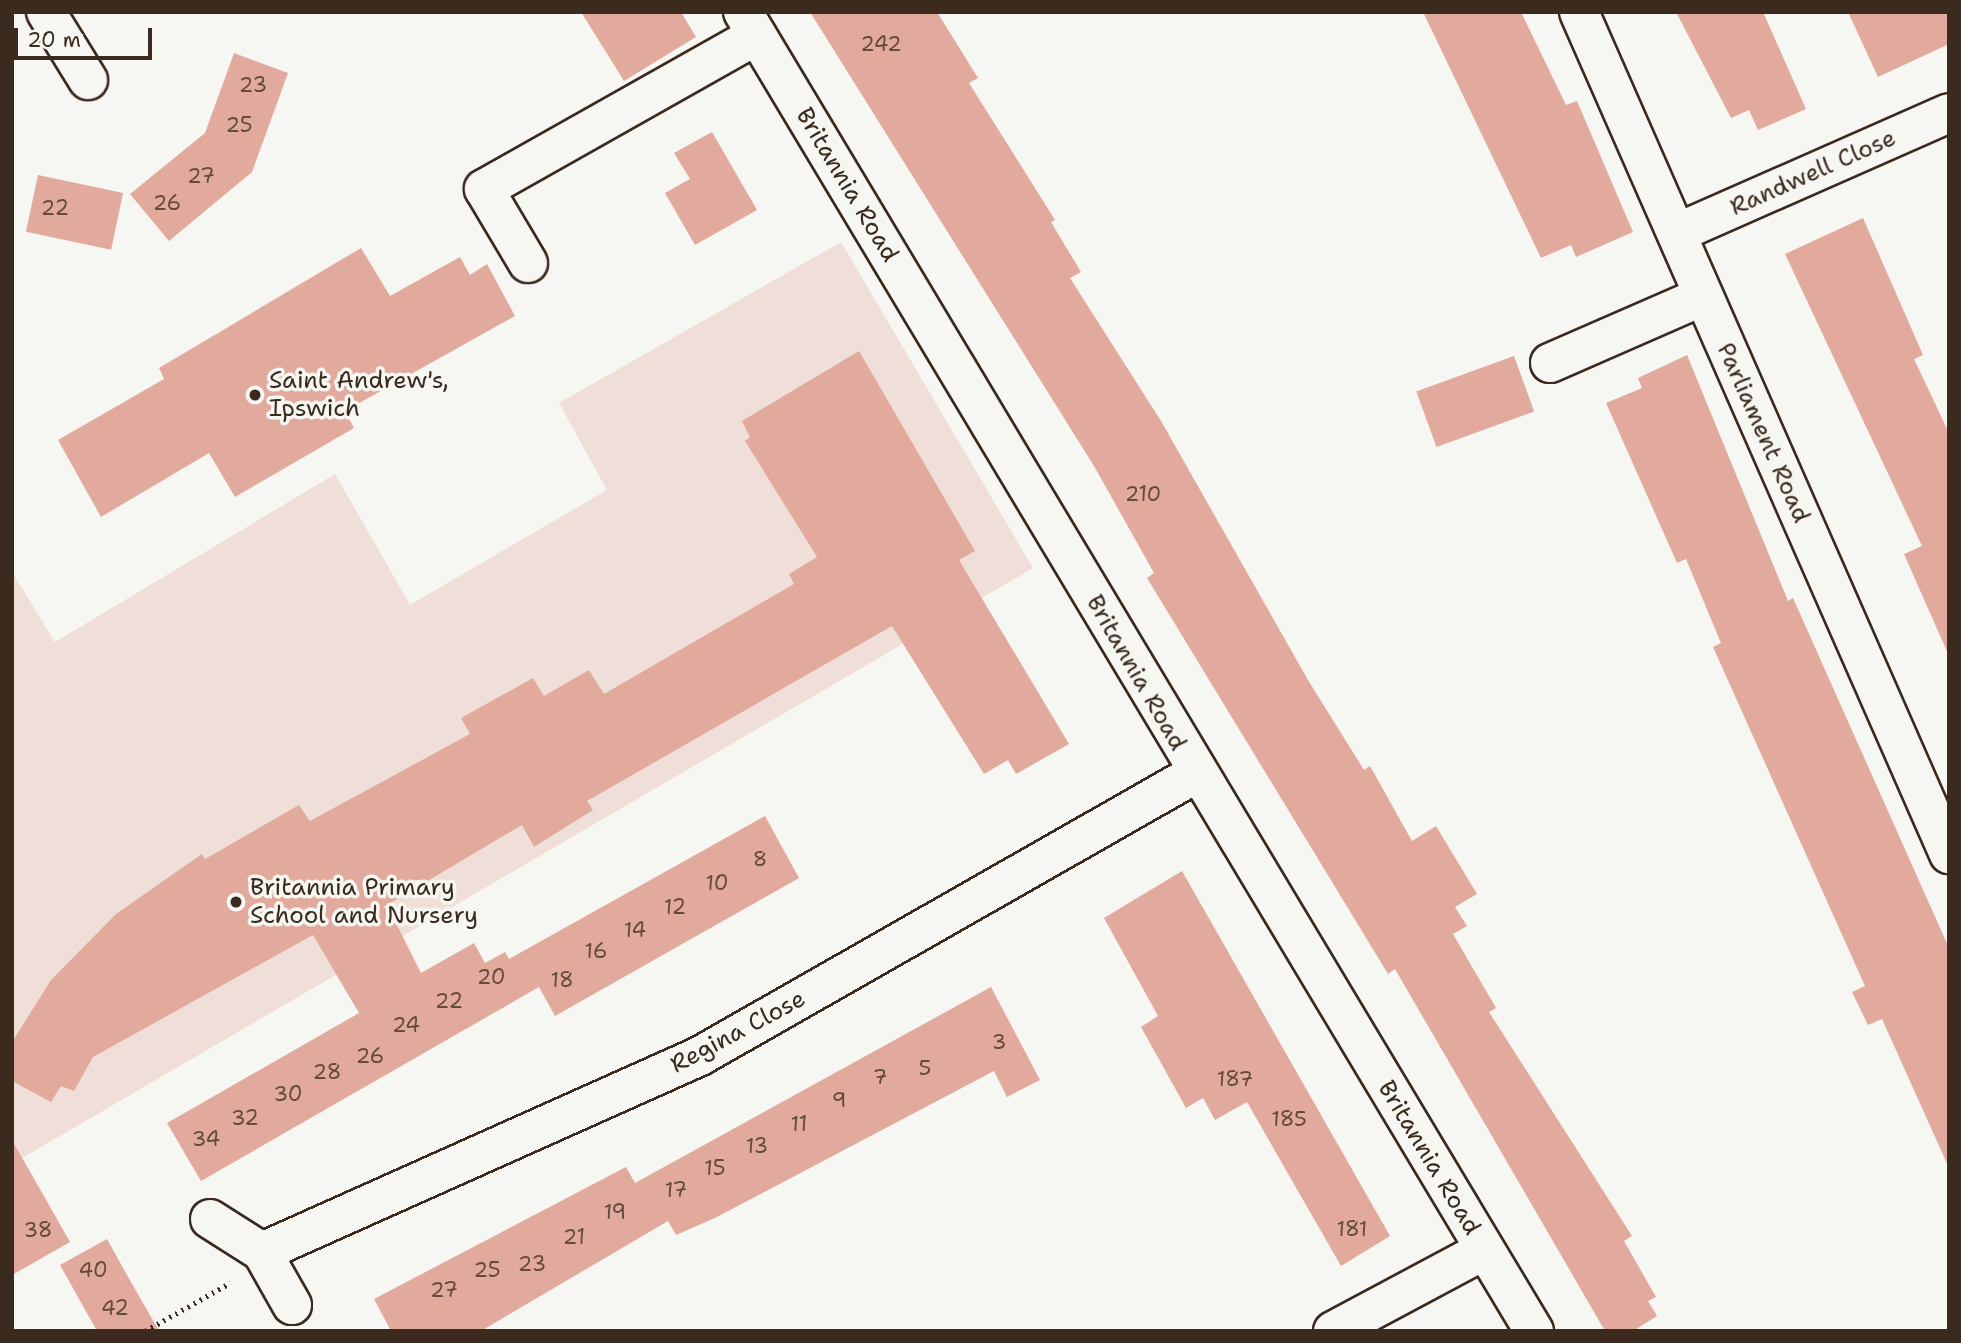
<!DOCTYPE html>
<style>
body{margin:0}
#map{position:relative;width:1961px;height:1343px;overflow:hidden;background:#f6f6f2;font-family:"Shantell Sans",sans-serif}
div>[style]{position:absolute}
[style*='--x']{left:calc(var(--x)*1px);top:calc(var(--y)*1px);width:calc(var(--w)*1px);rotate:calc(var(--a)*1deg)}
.built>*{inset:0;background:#f0dfd8}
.building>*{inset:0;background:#e2aa9c;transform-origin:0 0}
.path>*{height:4.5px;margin-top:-2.25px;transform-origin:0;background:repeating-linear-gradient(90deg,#3b2a1e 0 2px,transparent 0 7px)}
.roads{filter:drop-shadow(2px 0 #3b2a1e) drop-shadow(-2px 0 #3b2a1e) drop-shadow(0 2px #3b2a1e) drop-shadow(0 -2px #3b2a1e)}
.minor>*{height:38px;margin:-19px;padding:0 19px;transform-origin:19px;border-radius:19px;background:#f6f6f2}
.dots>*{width:19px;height:19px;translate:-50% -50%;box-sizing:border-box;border:4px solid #f6f6f2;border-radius:50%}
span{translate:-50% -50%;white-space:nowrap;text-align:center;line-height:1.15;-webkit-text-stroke:7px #f6f6f2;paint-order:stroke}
.number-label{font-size:21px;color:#654a3e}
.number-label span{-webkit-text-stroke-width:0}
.street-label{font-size:24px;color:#3b2a1e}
.poi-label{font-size:24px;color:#3b2a1e}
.left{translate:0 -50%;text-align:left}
.frame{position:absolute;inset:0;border:14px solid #3b2a1e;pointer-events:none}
.scale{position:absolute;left:14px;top:28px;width:138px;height:32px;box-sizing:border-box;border:4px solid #3b2a1e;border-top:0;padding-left:9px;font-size:21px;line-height:24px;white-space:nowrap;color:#3b2a1e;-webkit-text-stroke:5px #f6f6f2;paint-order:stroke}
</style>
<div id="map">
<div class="built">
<i style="clip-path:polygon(841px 242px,1033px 568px,12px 1164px,12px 572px,55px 642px,335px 474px,410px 605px,607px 490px,559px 403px)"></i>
</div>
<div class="building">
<i style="clip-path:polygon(581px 12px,681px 12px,696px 37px,624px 81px)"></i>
<i style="clip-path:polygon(810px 12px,937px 12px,978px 78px,969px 83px,1055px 220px,1051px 222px,1081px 272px,1070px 278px,1161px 421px,1308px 680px,1364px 770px,1370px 766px,1412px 841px,1436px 826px,1477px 894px,1455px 907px,1467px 926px,1453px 934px,1496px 1008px,1489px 1012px,1632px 1236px,1624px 1241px,1656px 1297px,1648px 1301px,1657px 1316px,1633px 1331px,1605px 1331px,1395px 969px,1388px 974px,1147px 578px,1154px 573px,1094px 466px)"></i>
<i style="clip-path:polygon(1423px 12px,1521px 12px,1566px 105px,1577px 101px,1633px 232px,1576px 257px,1571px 245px,1541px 258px)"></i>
<i style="clip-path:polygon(1676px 12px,1763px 12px,1806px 109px,1758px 130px,1749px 110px,1731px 118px)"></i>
<i style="clip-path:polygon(1848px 12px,1949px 12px,1949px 44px,1878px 77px)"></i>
<i style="clip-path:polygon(234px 53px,288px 73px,252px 172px,169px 241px,130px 194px,205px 133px)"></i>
<i style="clip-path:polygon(712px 132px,757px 210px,695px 245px,665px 193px,690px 179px,674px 153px)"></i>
<i style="left:38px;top:175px;width:87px;height:58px;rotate:12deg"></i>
<i style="clip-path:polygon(1863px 218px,1923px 355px,1914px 359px,1949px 433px,1949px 656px,1904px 554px,1922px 546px,1785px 254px)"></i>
<i style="clip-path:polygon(361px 248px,390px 296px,460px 257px,470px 275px,487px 264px,515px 316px,345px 411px,354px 428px,235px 497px,209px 453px,101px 517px,58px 440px,164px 379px,159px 368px)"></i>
<i style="clip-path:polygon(859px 351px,975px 551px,959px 560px,1069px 744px,1016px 774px,1008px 760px,984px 774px,892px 626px,587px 801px,593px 810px,534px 847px,522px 825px,387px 905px,421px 973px,474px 943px,485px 963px,505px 952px,509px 959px,765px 816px,799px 878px,555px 1016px,539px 987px,201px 1181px,167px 1123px,359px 1013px,313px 935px,93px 1057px,74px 1091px,61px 1086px,51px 1102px,12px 1081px,12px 1042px,51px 980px,116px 914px,202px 854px,205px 859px,299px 805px,310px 821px,470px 734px,461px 718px,533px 678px,544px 696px,589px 670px,604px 694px,794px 584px,789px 574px,817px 557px,745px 441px,750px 437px,742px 421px)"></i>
<i style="clip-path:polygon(1687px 355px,1788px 601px,1793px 598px,1949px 948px,1949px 1168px,1882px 1019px,1868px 1025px,1852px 992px,1865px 986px,1713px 647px,1721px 643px,1686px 559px,1677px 563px,1606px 403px,1642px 388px,1638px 378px)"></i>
<i style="left:1514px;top:356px;width:59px;height:104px;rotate:70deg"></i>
<i style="clip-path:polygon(1182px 871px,1390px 1236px,1341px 1266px,1247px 1102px,1215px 1120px,1203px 1098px,1186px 1108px,1141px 1027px,1158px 1016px,1104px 918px)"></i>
<i style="clip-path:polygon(991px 987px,1040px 1080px,1007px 1097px,994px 1071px,715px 1218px,676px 1235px,668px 1221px,481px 1331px,391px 1331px,374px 1299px,626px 1167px,635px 1183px)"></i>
<i style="clip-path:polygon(12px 1140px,70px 1242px,12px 1275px)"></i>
<i style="clip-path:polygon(107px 1239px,127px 1275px,159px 1331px,97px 1331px,60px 1265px)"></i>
</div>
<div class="path">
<i style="--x:145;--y:1331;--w:98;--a:-29.5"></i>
</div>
<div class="roads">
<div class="minor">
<i style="--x:46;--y:12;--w:80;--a:58.3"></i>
<i style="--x:743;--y:12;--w:1538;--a:59.05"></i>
<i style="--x:1579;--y:12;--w:920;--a:66.28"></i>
<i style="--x:1677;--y:233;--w:297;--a:-23.8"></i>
<i style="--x:528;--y:263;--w:86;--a:-120.7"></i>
<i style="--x:484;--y:189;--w:313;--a:-29.4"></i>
<i style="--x:1550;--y:363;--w:167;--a:-23.6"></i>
<i style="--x:210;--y:1219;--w:62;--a:32.4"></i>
<i style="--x:262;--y:1252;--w:61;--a:60.5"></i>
<i style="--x:262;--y:1252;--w:480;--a:-24.1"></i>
<i style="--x:700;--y:1056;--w:570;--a:-29.67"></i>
<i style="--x:1333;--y:1331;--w:172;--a:-28.1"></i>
</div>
</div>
<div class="dots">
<i style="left:255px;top:395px;background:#3b2a1e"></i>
<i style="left:236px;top:902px;background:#3b2a1e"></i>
</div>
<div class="number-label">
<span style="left:881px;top:44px">242</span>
<span style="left:253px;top:85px">23</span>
<span style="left:239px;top:125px">25</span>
<span style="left:201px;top:176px">27</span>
<span style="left:167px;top:203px">26</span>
<span style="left:55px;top:208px">22</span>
<span style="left:1143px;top:494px">210</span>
<span style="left:760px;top:859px">8</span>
<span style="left:717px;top:883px">10</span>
<span style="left:675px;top:907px">12</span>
<span style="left:635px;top:930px">14</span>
<span style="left:596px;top:951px">16</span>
<span style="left:491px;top:977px">20</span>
<span style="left:562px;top:980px">18</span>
<span style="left:449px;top:1001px">22</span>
<span style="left:406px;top:1025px">24</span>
<span style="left:999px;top:1042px">3</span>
<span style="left:370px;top:1056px">26</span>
<span style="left:925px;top:1068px">5</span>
<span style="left:327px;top:1072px">28</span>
<span style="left:880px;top:1077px">7</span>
<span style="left:1235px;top:1079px">187</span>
<span style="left:288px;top:1094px">30</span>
<span style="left:839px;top:1100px">9</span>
<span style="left:245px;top:1118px">32</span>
<span style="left:1289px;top:1119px">185</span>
<span style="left:799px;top:1124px">11</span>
<span style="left:206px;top:1139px">34</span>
<span style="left:757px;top:1146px">13</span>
<span style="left:715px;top:1168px">15</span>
<span style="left:676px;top:1190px">17</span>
<span style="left:615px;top:1212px">19</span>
<span style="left:1352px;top:1229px">181</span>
<span style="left:38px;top:1230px">38</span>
<span style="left:574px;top:1237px">21</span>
<span style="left:532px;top:1264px">23</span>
<span style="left:93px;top:1270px">40</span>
<span style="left:487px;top:1270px">25</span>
<span style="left:444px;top:1290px">27</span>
<span style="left:115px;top:1308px">42</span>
</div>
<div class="street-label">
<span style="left:1813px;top:173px;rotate:-24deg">Randwell Close</span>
<span style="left:847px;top:185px;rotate:59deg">Britannia Road</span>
<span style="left:1763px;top:433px;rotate:66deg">Parliament Road</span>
<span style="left:1136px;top:673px;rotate:60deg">Britannia Road</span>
<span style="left:738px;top:1032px;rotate:-28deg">Regina Close</span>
<span style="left:1429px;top:1158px;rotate:59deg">Britannia Road</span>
</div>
<div class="poi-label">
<span class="left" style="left:269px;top:395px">Saint Andrew's,<br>Ipswich</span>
<span class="left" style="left:250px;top:902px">Britannia Primary<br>School and Nursery</span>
</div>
<div class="frame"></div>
<div class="scale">20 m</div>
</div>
